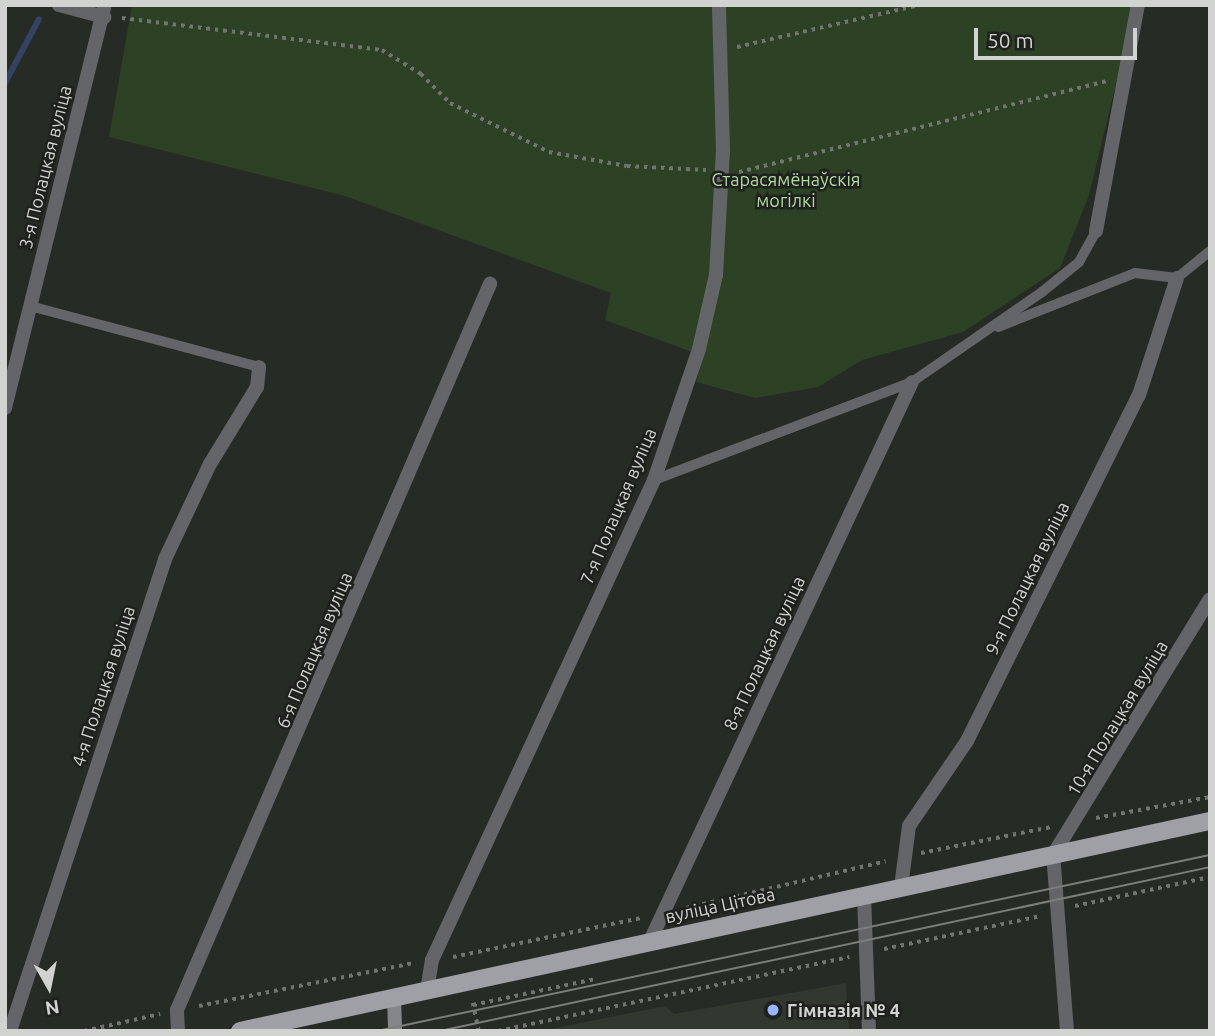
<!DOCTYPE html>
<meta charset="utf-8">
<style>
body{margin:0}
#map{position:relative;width:1215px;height:1036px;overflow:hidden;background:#272b26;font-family:Ubuntu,sans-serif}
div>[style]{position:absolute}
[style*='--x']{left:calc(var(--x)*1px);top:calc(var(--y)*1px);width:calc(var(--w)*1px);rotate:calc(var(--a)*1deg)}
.built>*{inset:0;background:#32372f}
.green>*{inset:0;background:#2d4124}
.stream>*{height:6px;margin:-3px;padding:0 3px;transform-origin:3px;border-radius:3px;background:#354363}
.path>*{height:3.5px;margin-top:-1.75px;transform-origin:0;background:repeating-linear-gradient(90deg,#717470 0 3.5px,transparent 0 8.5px)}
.lane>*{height:10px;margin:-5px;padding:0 5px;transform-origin:5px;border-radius:5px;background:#646568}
.street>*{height:14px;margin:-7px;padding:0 7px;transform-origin:7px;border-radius:7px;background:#646568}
.secondary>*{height:14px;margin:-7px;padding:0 7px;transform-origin:7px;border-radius:7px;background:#85868a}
.primary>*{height:18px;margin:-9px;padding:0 9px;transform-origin:9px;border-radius:9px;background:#9ea0a5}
.tram>*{height:2px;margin:-1px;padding:0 1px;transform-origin:1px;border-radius:1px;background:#7b7e7a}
.dots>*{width:19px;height:19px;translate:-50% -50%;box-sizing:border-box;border:4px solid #1e211d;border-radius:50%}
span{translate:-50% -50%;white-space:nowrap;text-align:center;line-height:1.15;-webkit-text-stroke:5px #1e211d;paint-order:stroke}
.street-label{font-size:18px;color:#d1d3d0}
.park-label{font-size:18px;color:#b1d99f}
.poi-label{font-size:18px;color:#d1d3d0;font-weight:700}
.left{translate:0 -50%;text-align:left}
.frame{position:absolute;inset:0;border:7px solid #d1d3d0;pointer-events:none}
.north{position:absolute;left:14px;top:952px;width:70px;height:70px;-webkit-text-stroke:5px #1e211d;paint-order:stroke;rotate:171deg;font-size:19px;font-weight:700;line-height:28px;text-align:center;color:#d1d3d0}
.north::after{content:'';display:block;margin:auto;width:24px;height:32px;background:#d1d3d0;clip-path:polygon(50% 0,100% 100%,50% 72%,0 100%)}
.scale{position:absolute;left:974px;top:28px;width:163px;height:32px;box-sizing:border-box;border:4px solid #d1d3d0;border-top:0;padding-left:9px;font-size:21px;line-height:24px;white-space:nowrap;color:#d1d3d0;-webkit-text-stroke:5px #1e211d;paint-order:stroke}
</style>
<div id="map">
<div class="built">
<i style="clip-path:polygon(846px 983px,849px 1031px,541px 1031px,665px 1006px,674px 1014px)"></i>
</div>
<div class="green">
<i style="clip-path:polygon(132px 5px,1135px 5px,1089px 195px,1060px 268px,963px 332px,862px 360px,818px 387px,755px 398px,696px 382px,703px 356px,605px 320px,611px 293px,345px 196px,109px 137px)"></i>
</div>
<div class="stream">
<i style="--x:5;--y:83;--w:72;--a:-62"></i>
</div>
<div class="path">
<i style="--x:122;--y:18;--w:262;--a:7"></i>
<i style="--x:382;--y:50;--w:46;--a:31.6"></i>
<i style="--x:421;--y:74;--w:41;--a:45"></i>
<i style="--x:450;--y:103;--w:110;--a:26.3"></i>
<i style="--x:549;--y:152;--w:79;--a:10.2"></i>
<i style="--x:627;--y:166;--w:79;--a:2.9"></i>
<i style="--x:737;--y:47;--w:187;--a:-13"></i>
<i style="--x:739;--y:172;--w:379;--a:-13.9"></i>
<i style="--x:1096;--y:818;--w:116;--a:-10.4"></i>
<i style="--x:921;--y:853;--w:133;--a:-11.3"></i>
<i style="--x:1075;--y:906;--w:138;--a:-12.1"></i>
<i style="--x:686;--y:908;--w:205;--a:-13.2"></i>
<i style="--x:884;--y:949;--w:160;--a:-11.9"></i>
<i style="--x:453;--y:957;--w:192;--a:-11.7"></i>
<i style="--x:473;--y:1003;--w:29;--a:78"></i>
<i style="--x:473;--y:1005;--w:125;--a:-12"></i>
<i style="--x:199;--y:1006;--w:219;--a:-11.3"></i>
<i style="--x:84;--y:1031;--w:78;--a:-12.6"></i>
<i style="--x:498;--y:1031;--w:359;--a:-11.9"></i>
</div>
<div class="lane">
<i style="--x:30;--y:306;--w:237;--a:14.9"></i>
<i style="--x:998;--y:327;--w:147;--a:-21.5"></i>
<i style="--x:1135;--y:273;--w:42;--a:6.8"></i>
<i style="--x:1177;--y:278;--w:43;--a:-39.3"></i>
<i style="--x:654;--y:480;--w:276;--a:-20.8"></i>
<i style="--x:912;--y:382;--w:158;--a:-34.7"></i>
<i style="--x:1042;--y:292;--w:48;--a:-39"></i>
<i style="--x:1079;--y:262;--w:35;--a:-61"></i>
</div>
<div class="street">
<i style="--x:59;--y:5;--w:47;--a:14.9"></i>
<i style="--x:1096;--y:231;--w:230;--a:-79.5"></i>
<i style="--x:5;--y:408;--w:415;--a:-76.1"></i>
<i style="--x:901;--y:887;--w:62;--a:-82.5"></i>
<i style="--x:909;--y:826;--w:103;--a:-55.7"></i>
<i style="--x:967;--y:741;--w:386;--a:-63.6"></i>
<i style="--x:1139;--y:395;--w:123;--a:-72"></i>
<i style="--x:864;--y:895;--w:136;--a:87.9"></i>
<i style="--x:650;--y:941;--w:617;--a:-64.89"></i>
<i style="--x:427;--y:991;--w:31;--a:-81"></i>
<i style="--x:432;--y:960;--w:529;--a:-65.18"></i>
<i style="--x:654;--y:480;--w:139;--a:-71"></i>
<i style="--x:699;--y:349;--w:76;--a:-77.1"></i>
<i style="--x:716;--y:275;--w:124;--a:-86.8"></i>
<i style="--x:723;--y:151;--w:146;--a:-91.6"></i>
<i style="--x:10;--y:1031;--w:497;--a:-71.8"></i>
<i style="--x:165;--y:559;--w:105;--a:-64.7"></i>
<i style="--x:210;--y:464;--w:90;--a:-58.6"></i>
<i style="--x:257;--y:387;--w:20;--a:-84"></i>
<i style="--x:178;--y:1031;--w:21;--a:-93"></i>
<i style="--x:177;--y:1010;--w:791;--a:-66.68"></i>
<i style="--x:1067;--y:1031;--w:177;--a:-94.5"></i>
<i style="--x:1053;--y:855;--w:300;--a:-58.5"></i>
</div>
<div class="secondary">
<i style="--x:394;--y:998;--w:33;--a:88"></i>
</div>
<div class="primary">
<i style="--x:240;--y:1031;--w:992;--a:-12.22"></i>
</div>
<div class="tram">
<i style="--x:377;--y:1031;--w:851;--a:-11.93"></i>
<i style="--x:440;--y:1031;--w:787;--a:-12.02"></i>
</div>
<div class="dots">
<i style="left:773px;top:1010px;background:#97b6fd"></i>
</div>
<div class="street-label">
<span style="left:45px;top:167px;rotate:-76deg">3-я Полацкая вуліца</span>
<span style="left:618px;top:506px;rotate:-67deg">7-я Полацкая вуліца</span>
<span style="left:1027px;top:578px;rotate:-64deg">9-я Полацкая вуліца</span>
<span style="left:314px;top:650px;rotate:-67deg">6-я Полацкая вуліца</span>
<span style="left:764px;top:653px;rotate:-65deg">8-я Полацкая вуліца</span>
<span style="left:103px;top:686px;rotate:-72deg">4-я Полацкая вуліца</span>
<span style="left:1117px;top:718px;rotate:-59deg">10-я Полацкая вуліца</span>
<span style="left:720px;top:905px;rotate:-12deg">вуліца Цітова</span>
</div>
<div class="park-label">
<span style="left:786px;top:190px">Старасямёнаўскія<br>могілкі</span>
</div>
<div class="poi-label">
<span class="left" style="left:787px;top:1010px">Гімназія № 4</span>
</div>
<div class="frame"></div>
<div class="north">N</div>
<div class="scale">50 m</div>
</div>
